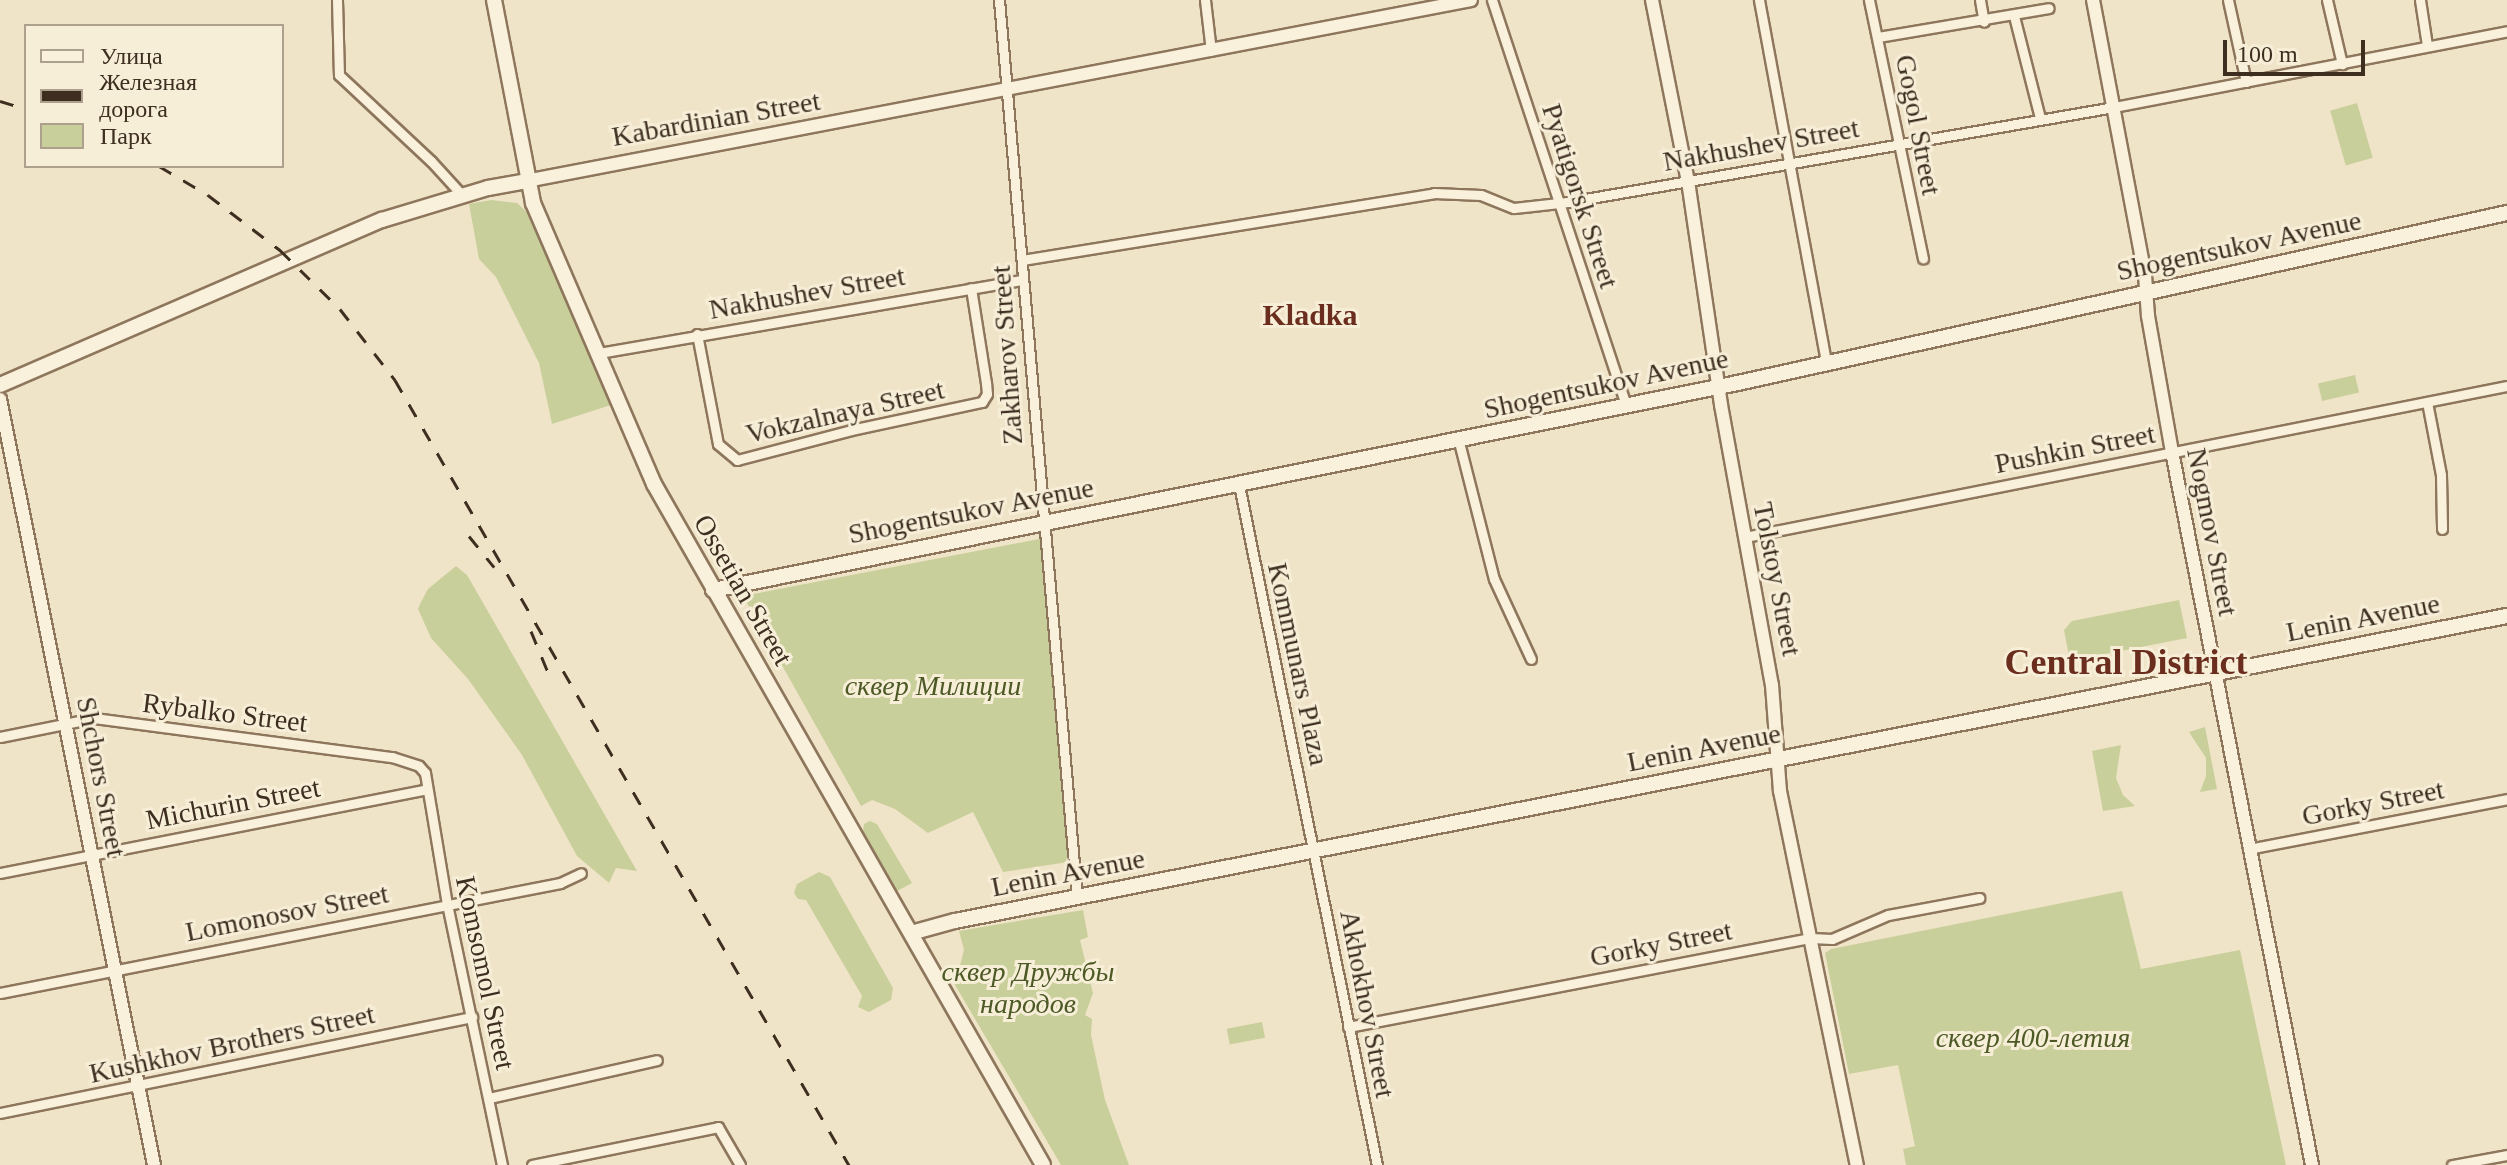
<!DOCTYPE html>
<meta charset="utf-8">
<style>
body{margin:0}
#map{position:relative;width:2507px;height:1165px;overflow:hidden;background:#f0e4c8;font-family:"Times New Roman",serif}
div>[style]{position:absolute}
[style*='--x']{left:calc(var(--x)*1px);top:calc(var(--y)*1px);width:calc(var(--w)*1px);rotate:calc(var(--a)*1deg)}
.green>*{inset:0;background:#c9cf9b;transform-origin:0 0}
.roads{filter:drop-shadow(2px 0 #8d765c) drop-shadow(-2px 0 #8d765c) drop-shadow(0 2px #8d765c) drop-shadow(0 -2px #8d765c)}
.minor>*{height:9px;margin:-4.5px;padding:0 4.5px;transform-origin:4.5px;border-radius:4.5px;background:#faf1dc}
.tertiary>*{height:12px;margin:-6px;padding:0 6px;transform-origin:6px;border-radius:6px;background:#faf1dc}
.secondary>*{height:14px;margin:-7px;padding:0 7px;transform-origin:7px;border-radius:7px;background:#faf1dc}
.rail>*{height:3px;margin-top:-1.5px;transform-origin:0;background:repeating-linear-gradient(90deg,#3d2e20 0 14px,transparent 0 28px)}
span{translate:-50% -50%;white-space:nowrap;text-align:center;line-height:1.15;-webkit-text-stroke:6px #f7eed8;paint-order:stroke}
.street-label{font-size:28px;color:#3d2e20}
.park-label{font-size:28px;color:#4d5a26;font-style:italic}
.neighbourhood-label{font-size:30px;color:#6b2e1e;font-weight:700}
.district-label{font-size:36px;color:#6b2e1e;font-weight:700}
.legend{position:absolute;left:24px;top:24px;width:260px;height:144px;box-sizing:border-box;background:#f7eed8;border:2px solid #ada18e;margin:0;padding:10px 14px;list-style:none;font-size:24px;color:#3d2e20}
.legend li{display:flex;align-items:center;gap:16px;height:40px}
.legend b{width:40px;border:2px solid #ada18e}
.scale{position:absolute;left:2223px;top:40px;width:142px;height:36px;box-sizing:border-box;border:4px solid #3d2e20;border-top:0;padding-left:10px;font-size:24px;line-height:28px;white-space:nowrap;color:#3d2e20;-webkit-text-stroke:6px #f7eed8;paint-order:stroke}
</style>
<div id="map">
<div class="green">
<i style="left:2357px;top:103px;width:57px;height:28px;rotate:74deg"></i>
<i style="clip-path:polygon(491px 200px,517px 203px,531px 216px,614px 404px,552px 424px,539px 363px,496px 277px,479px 259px,469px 204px)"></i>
<i style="left:2355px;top:375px;width:18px;height:38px;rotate:77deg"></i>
<i style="clip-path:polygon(1044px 538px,1068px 862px,1003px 872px,973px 812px,928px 833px,895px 809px,872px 800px,861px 806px,743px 596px)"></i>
<i style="clip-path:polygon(456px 566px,467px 575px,637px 871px,616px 868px,609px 883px,577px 856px,522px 755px,468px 679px,431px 638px,418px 609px,420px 604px,428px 589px)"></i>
<i style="clip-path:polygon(2179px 600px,2187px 638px,2070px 661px,2064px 630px,2072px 621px)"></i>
<i style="clip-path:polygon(2205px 727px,2217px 789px,2200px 792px,2206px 776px,2206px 758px,2189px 732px)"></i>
<i style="clip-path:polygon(2121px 745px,2116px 778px,2123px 795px,2135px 806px,2103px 811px,2092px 751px)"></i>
<i style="clip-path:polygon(870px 821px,877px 824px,912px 883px,897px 891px,863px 831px,864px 824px)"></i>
<i style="clip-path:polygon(819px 872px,830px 877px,893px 988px,891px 1000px,869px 1012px,858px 1007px,862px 996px,806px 900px,798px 899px,794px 893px,797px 884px)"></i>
<i style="clip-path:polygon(2122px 891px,2141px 969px,2240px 950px,2286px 1165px,1906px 1165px,1903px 1149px,1915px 1146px,1898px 1065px,1849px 1074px,1825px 953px,1831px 949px)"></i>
<i style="clip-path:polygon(1083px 910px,1088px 937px,1080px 940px,1093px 993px,1085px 1015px,1092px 1019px,1091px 1035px,1105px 1100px,1129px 1165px,1061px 1165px,955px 985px,964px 950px,959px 931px)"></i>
<i style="left:1262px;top:1022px;width:16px;height:36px;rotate:79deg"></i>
</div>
<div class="roads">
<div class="minor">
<i style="--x:337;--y:0;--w:75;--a:88.5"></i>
<i style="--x:339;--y:75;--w:126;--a:43.1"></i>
<i style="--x:431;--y:161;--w:46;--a:47.6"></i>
<i style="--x:999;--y:0;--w:901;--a:85.04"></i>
<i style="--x:1205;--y:0;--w:51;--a:83.3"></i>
<i style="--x:1492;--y:0;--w:428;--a:71.7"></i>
<i style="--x:1759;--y:0;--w:369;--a:79.5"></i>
<i style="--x:1869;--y:0;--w:264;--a:78.2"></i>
<i style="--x:1980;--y:0;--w:22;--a:80"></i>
<i style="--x:2228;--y:0;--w:84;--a:77.6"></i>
<i style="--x:2327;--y:0;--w:66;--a:76.8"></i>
<i style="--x:2420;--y:0;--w:46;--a:81.2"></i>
<i style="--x:2014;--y:16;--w:105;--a:75.7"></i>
<i style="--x:1878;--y:37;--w:173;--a:-9.6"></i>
<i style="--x:1022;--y:260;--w:417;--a:-9.2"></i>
<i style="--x:1434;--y:193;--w:47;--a:2.4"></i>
<i style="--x:1481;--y:195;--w:35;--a:22"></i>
<i style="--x:1514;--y:208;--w:54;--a:-6.3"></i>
<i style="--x:1568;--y:202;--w:554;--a:-9.87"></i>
<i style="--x:2114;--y:107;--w:400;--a:-10.9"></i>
<i style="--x:697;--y:334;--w:112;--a:79.2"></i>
<i style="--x:718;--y:444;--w:25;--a:40"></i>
<i style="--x:737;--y:460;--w:118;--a:-14.7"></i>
<i style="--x:851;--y:430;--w:134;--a:-12.1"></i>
<i style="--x:982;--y:402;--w:9;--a:-58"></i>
<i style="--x:987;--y:394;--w:11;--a:-95"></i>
<i style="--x:986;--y:383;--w:96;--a:-99"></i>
<i style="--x:599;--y:353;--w:430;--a:-9.8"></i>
<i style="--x:2427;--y:402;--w:74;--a:79.1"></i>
<i style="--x:2441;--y:475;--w:54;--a:88.9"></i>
<i style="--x:1459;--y:442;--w:141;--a:75.7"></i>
<i style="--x:1494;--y:579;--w:88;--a:65.2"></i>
<i style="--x:1239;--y:485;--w:694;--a:78.53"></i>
<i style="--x:1745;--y:537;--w:777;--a:-11.21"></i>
<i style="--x:0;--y:737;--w:96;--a:-11.4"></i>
<i style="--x:94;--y:718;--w:301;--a:7.5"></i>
<i style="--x:392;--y:757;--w:28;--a:18"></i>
<i style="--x:419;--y:766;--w:9;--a:49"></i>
<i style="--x:425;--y:773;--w:133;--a:80.5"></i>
<i style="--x:447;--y:904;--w:267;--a:78.1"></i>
<i style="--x:2248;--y:849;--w:264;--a:-10.9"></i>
<i style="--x:0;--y:873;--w:435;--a:-11.1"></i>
<i style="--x:0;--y:993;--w:571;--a:-11.11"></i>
<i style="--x:560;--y:883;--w:23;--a:-25"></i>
<i style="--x:1348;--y:1027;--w:471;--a:-10.9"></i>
<i style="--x:1811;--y:938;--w:21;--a:3"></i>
<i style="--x:1832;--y:939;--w:61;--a:-23.2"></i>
<i style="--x:1888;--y:915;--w:93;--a:-10.6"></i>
<i style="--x:489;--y:1098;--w:172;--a:-12.7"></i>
<i style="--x:0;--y:1113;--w:482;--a:-11.5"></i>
<i style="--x:532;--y:1165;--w:190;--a:-11.5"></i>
<i style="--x:718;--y:1127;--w:44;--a:59.9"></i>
<i style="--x:2452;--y:1165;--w:56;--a:-10.3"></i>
</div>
<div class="tertiary">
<i style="--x:1652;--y:0;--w:185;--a:78.8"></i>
<i style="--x:1688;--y:181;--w:226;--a:81.6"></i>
<i style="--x:1721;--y:405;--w:285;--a:79.7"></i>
<i style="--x:1772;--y:685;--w:106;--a:85.7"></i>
<i style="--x:1780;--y:791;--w:382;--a:78.4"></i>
<i style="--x:2093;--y:0;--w:280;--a:79.3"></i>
<i style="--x:2145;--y:275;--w:41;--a:85.8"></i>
<i style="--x:2148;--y:316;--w:138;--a:80"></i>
<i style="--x:2172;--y:452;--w:727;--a:78.89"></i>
<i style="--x:526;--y:181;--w:962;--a:-10.84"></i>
<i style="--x:0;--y:399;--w:781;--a:78.63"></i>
</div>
<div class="secondary">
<i style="--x:494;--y:0;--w:207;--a:79.1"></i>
<i style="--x:533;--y:203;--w:306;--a:66.7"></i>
<i style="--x:654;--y:484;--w:784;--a:60.26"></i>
<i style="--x:0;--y:385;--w:416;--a:-23.4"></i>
<i style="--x:382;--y:220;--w:111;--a:-16.8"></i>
<i style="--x:488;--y:188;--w:39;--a:-10"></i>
<i style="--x:713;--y:590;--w:1041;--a:-11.42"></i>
<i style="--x:1733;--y:384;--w:793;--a:-12.46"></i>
<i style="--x:911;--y:933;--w:46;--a:-15.3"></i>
<i style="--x:955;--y:921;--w:1582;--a:-11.12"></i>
</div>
</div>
<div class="rail">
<i style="--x:0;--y:101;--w:27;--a:17"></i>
<i style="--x:159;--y:166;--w:57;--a:30.6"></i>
<i style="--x:208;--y:195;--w:91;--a:37.4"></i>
<i style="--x:280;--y:250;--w:84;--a:44.5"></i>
<i style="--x:340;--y:309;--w:90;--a:52.2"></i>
<i style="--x:395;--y:380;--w:907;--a:59.96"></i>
<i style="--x:469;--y:536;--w:40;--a:51"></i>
<i style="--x:531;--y:631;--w:50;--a:67.6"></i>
</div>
<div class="street-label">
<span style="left:716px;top:119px;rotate:-10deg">Kabardinian Street</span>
<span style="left:1918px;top:125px;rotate:79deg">Gogol Street</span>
<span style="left:1761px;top:145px;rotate:-10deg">Nakhushev Street</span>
<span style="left:1580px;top:196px;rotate:72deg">Pyatigorsk Street</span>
<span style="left:2239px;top:246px;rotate:-12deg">Shogentsukov Avenue</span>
<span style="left:807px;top:293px;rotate:-10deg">Nakhushev Street</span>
<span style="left:1007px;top:355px;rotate:-94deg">Zakharov Street</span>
<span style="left:1606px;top:384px;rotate:-12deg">Shogentsukov Avenue</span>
<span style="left:845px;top:412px;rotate:-13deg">Vokzalnaya Street</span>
<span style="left:2075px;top:449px;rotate:-11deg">Pushkin Street</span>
<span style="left:971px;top:511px;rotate:-11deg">Shogentsukov Avenue</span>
<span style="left:2212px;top:532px;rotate:79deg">Nogmov Street</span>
<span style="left:1777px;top:579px;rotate:79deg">Tolstoy Street</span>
<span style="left:743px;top:590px;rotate:60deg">Ossetian Street</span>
<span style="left:2363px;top:618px;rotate:-11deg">Lenin Avenue</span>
<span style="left:1298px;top:664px;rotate:78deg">Kommunars Plaza</span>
<span style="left:225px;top:713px;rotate:7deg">Rybalko Street</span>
<span style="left:1704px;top:748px;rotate:-11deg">Lenin Avenue</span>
<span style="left:101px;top:777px;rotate:79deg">Shchors Street</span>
<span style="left:2373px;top:803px;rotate:-11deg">Gorky Street</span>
<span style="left:233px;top:804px;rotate:-11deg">Michurin Street</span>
<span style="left:1068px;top:873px;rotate:-11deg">Lenin Avenue</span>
<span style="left:287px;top:913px;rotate:-11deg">Lomonosov Street</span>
<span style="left:1661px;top:944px;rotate:-11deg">Gorky Street</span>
<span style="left:485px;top:973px;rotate:78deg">Komsomol Street</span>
<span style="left:1367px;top:1004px;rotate:79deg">Akhokhov Street</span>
<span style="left:232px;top:1044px;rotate:-12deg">Kushkhov Brothers Street</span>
</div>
<div class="park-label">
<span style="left:933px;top:686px">сквер Милиции</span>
<span style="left:1028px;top:988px">сквер Дружбы<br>народов</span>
<span style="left:2033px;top:1038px">сквер 400-летия</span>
</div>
<div class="neighbourhood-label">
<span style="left:1310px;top:315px">Kladka</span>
</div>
<div class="district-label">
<span style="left:2126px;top:663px">Central District</span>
</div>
<ul class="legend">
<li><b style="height:10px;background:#faf1dc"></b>Улица</li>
<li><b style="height:10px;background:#3d2e20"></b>Железная дорога</li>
<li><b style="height:22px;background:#c9cf9b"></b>Парк</li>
</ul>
<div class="scale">100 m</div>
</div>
